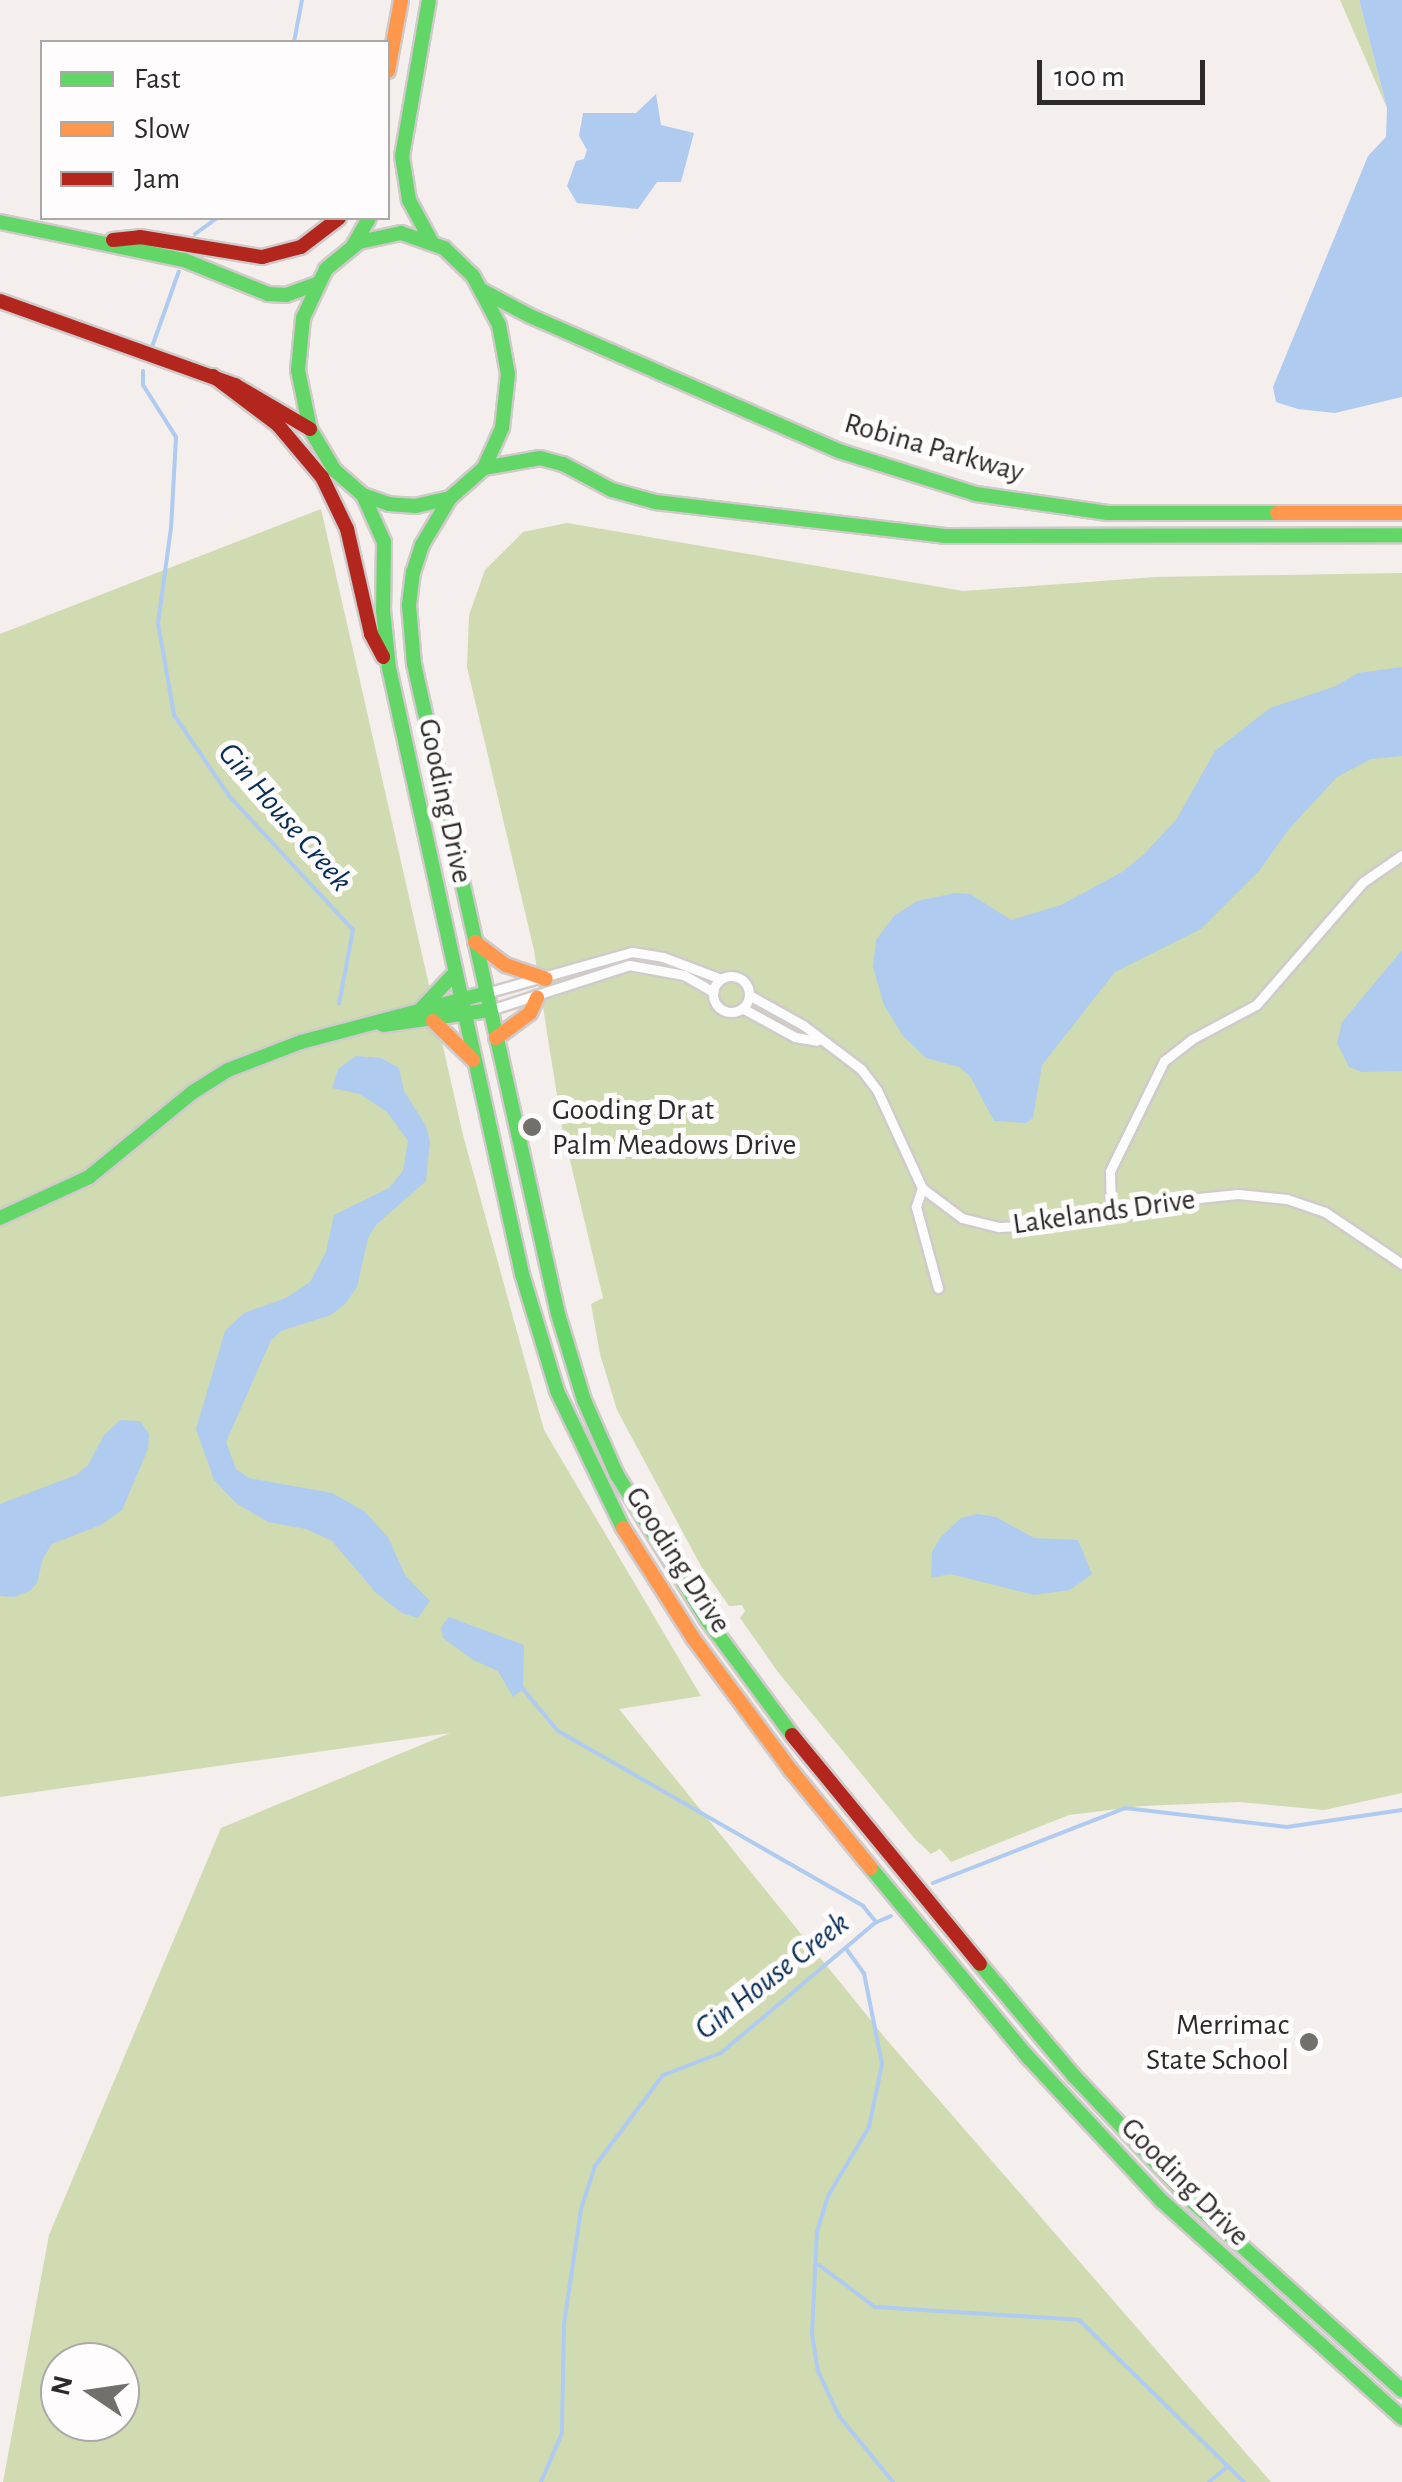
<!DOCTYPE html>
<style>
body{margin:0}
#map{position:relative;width:1402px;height:2482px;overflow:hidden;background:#f4eeec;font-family:"Alegreya Sans",sans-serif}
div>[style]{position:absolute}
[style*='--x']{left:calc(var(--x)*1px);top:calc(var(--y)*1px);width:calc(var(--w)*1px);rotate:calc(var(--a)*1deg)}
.green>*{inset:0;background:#d0dbb1}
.water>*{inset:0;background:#afcbf0}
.stream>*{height:4px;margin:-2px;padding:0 2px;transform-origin:2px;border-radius:2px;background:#afcbf0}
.roads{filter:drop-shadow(2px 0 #d0cbca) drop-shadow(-2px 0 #d0cbca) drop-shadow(0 2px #d0cbca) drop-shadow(0 -2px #d0cbca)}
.street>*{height:9px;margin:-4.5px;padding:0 4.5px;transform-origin:4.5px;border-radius:4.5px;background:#fdfcfc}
.street>.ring{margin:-4.5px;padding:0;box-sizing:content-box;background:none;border:9px solid #fdfcfc;border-radius:50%}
.fast>*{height:14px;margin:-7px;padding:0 7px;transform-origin:7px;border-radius:7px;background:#63d668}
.slow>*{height:14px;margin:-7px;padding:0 7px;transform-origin:7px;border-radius:7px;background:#ff974d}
.jam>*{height:14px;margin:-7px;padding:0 7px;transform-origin:7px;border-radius:7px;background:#b3261e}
.dots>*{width:28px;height:28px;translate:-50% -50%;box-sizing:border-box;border:5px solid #fefcfc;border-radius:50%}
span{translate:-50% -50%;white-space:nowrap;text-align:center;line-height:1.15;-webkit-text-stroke:10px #fefcfc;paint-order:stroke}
.street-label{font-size:30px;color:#2e2a29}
.poi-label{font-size:30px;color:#2e2a29}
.left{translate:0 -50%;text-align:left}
.right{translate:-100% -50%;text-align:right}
.water-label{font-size:32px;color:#082e58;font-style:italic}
.legend{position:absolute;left:40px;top:40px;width:350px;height:180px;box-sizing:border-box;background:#fefcfc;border:2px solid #aba8a8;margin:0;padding:12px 18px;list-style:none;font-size:30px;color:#2e2a29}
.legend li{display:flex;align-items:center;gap:20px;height:50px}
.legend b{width:50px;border:2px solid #aba8a8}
.north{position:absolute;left:40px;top:2342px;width:100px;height:100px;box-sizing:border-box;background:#fefcfc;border:2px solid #aba8a8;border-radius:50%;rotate:283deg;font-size:28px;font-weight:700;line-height:40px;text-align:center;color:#2e2a29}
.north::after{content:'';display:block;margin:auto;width:35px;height:45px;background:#736f6d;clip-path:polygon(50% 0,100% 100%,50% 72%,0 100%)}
.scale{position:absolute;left:1037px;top:60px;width:168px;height:45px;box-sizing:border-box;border:5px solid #2e2a29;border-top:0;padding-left:12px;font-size:30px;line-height:35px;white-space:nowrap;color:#2e2a29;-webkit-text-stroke:8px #fefcfc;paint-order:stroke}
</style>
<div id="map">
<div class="green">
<i style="clip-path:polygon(1340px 0,1359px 0,1387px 108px)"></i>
<i style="clip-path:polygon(evenodd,321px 509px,463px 1135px,544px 1430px,701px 1696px,619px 1709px,886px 2039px,1271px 2482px,3px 2482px,49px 2235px,221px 1828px,450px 1733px,0 1797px,0 634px,321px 509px,60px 2362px,120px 2362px,120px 2422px,60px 2422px,60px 2362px)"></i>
<i style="clip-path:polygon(567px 523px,963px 591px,1156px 577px,1402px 573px,1402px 1793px,1324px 1810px,1239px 1802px,1142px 1806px,1069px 1815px,951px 1862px,940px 1849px,931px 1854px,914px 1838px,778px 1672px,740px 1618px,745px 1611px,742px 1605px,729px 1606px,701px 1566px,617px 1410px,600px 1354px,591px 1304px,603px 1298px,562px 1127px,534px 950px,467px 667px,469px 615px,485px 570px,523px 532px)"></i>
</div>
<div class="water">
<i style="clip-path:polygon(1359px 0,1402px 0,1402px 397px,1335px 413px,1298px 409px,1276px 402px,1273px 387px,1368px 156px,1386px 137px,1387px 108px)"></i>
<i style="clip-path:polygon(656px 94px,661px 125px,694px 133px,681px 182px,657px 182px,638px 209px,577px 203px,567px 186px,576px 161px,584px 159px,587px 150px,579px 136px,583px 113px,636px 113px)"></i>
<i style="clip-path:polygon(1402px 667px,1402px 756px,1371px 759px,1337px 777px,1289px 829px,1259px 871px,1201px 929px,1115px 972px,1042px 1065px,1033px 1118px,1026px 1123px,994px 1121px,970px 1076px,959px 1067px,926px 1058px,903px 1036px,884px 1005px,873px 967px,876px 940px,894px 916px,917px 901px,955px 893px,970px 894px,1011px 920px,1061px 905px,1122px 872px,1144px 854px,1176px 820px,1215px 751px,1270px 708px,1336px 686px,1358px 673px)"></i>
<i style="clip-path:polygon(1402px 950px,1402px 1071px,1362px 1072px,1349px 1067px,1337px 1043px,1342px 1022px)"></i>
<i style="clip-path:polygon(356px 1056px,381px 1058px,399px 1068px,404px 1091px,426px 1126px,430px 1141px,426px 1181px,376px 1225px,368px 1238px,357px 1287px,346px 1303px,331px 1315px,281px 1331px,271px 1340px,226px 1442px,236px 1469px,249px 1478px,332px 1493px,364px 1511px,388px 1537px,405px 1575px,430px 1601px,418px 1618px,402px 1613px,376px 1593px,332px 1541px,306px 1529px,268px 1522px,237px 1504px,214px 1480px,196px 1429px,225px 1331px,244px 1313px,286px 1298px,310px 1282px,326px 1252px,334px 1215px,389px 1188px,403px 1171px,408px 1141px,387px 1112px,360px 1094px,332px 1088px,338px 1069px)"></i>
<i style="clip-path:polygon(120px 1420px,140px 1421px,149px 1434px,148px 1449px,122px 1510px,101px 1525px,52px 1544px,43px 1558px,37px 1583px,30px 1591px,14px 1597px,0 1596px,0 1504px,76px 1475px,88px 1465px,104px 1435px)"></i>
<i style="clip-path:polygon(977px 1514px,996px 1517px,1034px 1538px,1078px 1540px,1092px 1574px,1070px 1590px,1034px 1595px,950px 1574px,931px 1578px,932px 1552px,940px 1538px,961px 1518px)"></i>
<i style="clip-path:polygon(449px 1617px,524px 1645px,523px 1689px,513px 1697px,498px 1671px,473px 1660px,443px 1638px,441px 1627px)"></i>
</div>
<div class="stream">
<i style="--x:294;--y:42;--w:43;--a:-79.2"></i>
<i style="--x:195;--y:234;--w:27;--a:-36"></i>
<i style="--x:153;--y:344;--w:77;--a:-70.4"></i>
<i style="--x:143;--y:371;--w:14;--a:90"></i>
<i style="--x:143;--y:385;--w:62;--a:57.6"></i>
<i style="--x:176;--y:437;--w:91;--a:93.1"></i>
<i style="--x:171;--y:528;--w:96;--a:97.8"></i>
<i style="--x:158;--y:623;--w:93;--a:80.1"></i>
<i style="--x:174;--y:715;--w:99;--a:55.7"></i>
<i style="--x:230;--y:797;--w:181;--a:47.2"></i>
<i style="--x:353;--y:930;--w:75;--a:100.7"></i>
<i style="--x:522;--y:1688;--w:56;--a:50.1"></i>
<i style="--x:558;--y:1731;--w:352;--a:29.8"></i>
<i style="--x:863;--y:1906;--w:21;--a:51"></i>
<i style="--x:876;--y:1922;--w:203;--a:139.8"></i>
<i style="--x:721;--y:2053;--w:62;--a:159.2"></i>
<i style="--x:663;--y:2075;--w:114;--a:126.8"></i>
<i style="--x:595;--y:2166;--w:45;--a:108"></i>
<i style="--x:581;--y:2209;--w:116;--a:98.4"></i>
<i style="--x:564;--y:2324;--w:109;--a:91.1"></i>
<i style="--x:562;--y:2433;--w:53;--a:113.2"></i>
<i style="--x:933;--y:1883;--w:206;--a:-21.3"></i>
<i style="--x:1125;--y:1808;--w:163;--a:6.7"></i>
<i style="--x:1287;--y:1827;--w:116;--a:-8.4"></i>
<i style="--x:877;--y:1922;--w:15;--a:-23"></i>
<i style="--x:847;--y:1950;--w:29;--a:54"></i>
<i style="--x:864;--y:1973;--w:93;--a:78.8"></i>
<i style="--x:882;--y:2064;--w:64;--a:101.7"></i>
<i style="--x:869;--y:2127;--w:80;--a:120.7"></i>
<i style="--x:828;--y:2196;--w:37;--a:107"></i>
<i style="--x:817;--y:2231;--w:103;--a:92.8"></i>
<i style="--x:812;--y:2334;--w:37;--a:81"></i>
<i style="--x:818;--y:2371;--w:50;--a:65"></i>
<i style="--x:839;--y:2416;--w:85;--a:50.7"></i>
<i style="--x:819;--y:2265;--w:70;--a:36.9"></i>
<i style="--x:875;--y:2307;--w:204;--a:3.6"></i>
<i style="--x:1079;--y:2320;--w:231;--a:44.5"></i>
<i style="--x:1209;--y:2482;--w:25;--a:-40"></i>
</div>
<div class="roads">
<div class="street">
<i class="ring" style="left:713px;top:976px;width:27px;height:27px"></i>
<i style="--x:486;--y:993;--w:152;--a:-15.7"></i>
<i style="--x:632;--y:952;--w:31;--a:9"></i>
<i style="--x:663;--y:957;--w:62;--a:20.8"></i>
<i style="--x:749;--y:995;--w:62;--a:29.1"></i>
<i style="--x:803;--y:1025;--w:73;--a:37.2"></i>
<i style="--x:861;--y:1069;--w:26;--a:53"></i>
<i style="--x:877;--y:1090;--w:108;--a:65.3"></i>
<i style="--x:922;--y:1188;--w:50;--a:36.9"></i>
<i style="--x:962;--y:1218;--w:38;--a:14"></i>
<i style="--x:999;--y:1227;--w:52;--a:-2.2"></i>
<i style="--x:1051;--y:1225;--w:99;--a:-8.1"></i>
<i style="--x:1149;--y:1211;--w:42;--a:-16.7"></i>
<i style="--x:1189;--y:1199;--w:49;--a:-5.8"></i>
<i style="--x:1238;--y:1194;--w:49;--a:5.8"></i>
<i style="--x:1287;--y:1199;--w:40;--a:18.9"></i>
<i style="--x:1325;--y:1212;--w:93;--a:34"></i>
<i style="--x:742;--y:1008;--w:60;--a:28.7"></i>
<i style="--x:795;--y:1037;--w:22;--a:10"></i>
<i style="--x:490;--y:1010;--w:146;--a:-17.9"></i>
<i style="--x:629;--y:965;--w:56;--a:10.3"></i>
<i style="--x:684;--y:975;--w:34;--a:30"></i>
<i style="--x:922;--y:1188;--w:20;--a:108"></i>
<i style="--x:916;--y:1207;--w:84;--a:74.8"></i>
<i style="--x:1111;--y:1217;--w:46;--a:-91.2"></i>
<i style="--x:1110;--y:1171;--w:123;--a:-63.9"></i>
<i style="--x:1164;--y:1061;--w:36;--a:-38"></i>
<i style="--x:1192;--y:1039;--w:72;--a:-28"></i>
<i style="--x:1256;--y:1005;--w:163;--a:-49"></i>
<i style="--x:1363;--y:882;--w:47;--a:-34.7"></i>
</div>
<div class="fast">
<i style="--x:429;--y:0;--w:158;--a:99.8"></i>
<i style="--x:402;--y:156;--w:45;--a:81"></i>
<i style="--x:409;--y:200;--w:47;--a:61.8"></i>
<i style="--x:0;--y:222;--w:188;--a:11.7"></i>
<i style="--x:184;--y:260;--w:91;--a:22"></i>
<i style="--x:268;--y:294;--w:18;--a:3"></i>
<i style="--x:286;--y:295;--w:33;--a:-20"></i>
<i style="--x:401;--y:233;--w:46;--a:19.2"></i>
<i style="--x:444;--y:248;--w:40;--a:44"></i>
<i style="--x:473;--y:276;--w:55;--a:62"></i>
<i style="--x:499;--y:325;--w:50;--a:79.6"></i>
<i style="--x:508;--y:374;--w:54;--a:96.3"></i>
<i style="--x:502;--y:428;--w:44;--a:114.2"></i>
<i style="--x:484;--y:468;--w:45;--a:138.6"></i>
<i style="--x:450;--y:498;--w:35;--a:167"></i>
<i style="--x:416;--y:506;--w:27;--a:-176"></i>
<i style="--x:389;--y:504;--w:28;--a:-161"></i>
<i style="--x:363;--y:495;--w:37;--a:-139"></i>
<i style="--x:335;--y:471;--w:49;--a:-120.8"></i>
<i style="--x:310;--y:429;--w:60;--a:-101.5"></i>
<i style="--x:298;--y:370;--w:52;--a:-84.5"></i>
<i style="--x:303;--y:318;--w:54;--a:-64.9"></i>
<i style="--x:326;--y:269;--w:43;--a:-39.3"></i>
<i style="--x:359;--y:242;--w:43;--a:-12.1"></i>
<i style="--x:353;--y:246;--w:32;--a:-60"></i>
<i style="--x:483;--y:291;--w:53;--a:28"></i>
<i style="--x:530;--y:316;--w:337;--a:23.6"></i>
<i style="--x:839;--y:451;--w:144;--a:17.4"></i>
<i style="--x:976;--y:494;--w:133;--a:8.2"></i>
<i style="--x:1108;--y:513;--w:169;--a:0"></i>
<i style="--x:484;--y:468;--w:57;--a:-10.1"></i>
<i style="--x:540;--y:458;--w:24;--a:15"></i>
<i style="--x:563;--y:464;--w:55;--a:28"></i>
<i style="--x:612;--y:490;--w:46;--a:15.3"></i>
<i style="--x:656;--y:502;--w:290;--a:6.7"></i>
<i style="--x:944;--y:536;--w:458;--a:-0.1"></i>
<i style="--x:363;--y:495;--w:51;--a:65.9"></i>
<i style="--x:384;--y:542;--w:68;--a:90.8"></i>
<i style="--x:383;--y:610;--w:58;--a:84.1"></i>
<i style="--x:389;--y:668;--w:620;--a:77.62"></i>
<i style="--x:522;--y:1274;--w:122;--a:73.3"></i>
<i style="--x:557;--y:1391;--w:152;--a:64.3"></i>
<i style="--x:450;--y:498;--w:55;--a:120.8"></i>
<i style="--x:422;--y:545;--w:28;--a:108"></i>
<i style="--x:413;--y:572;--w:33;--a:97"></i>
<i style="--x:409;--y:605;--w:59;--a:85.2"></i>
<i style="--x:414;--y:664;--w:666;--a:77.51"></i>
<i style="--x:558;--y:1314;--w:90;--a:73.2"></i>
<i style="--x:584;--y:1400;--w:82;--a:66.3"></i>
<i style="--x:617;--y:1475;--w:172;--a:58.1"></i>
<i style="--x:708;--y:1621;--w:142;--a:53.6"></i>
<i style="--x:422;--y:1008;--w:48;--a:-46.7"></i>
<i style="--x:383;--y:1025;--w:108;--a:-8"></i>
<i style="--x:0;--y:1218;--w:98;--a:-24.7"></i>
<i style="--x:89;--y:1177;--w:134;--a:-39.3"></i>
<i style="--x:193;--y:1092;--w:41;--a:-32.2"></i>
<i style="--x:228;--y:1070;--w:78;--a:-21"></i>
<i style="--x:301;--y:1042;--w:191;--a:-14.8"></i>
<i style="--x:871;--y:1868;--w:246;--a:50.3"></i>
<i style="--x:1028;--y:2057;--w:197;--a:47.1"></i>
<i style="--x:1162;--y:2201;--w:324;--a:42.1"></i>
<i style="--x:980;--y:1964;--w:146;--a:50"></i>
<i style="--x:1074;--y:2076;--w:175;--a:46.6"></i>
<i style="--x:1194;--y:2203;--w:280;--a:42"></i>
</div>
<div class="slow">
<i style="--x:388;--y:71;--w:72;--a:-79.6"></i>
<i style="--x:1277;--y:513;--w:125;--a:0"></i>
<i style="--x:475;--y:942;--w:39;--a:37"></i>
<i style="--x:506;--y:965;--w:42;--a:19.3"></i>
<i style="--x:433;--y:1021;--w:56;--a:44.3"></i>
<i style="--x:496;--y:1038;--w:42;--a:-36.3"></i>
<i style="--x:530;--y:1013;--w:17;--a:-65"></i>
<i style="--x:623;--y:1528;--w:130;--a:57.5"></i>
<i style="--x:693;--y:1638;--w:163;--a:53.5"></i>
<i style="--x:790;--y:1769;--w:128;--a:50.7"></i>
</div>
<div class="jam">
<i style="--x:113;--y:240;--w:27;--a:-6"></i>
<i style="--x:140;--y:237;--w:124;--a:9.3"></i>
<i style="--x:262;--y:257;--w:40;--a:-14.4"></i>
<i style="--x:301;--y:247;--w:48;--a:-37.3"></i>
<i style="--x:0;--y:301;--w:250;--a:19.7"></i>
<i style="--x:235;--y:385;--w:87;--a:30.4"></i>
<i style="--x:213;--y:376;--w:81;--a:37"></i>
<i style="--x:278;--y:425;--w:68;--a:49.8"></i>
<i style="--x:322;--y:477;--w:58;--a:64.3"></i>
<i style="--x:347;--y:529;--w:108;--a:77.1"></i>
<i style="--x:371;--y:634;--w:26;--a:62"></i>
<i style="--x:792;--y:1735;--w:296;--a:50.6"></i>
</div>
</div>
<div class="dots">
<i style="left:532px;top:1127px;background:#736f6d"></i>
<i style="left:1309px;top:2042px;background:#736f6d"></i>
</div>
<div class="street-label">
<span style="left:934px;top:448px;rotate:16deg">Robina Parkway</span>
<span style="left:445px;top:801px;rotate:78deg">Gooding Drive</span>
<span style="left:1104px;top:1212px;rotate:-8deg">Lakelands Drive</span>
<span style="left:678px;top:1560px;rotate:57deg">Gooding Drive</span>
<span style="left:1185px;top:2182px;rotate:45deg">Gooding Drive</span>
</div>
<div class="poi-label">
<span class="left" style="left:552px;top:1127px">Gooding Dr at<br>Palm Meadows Drive</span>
<span class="right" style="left:1289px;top:2042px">Merrimac<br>State School</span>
</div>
<div class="water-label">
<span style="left:285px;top:817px;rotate:49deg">Gin House Creek</span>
<span style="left:772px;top:1976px;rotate:-38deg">Gin House Creek</span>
</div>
<ul class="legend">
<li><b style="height:12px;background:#63d668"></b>Fast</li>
<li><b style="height:12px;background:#ff974d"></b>Slow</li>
<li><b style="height:12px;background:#b3261e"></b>Jam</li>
</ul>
<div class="north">N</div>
<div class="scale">100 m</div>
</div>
